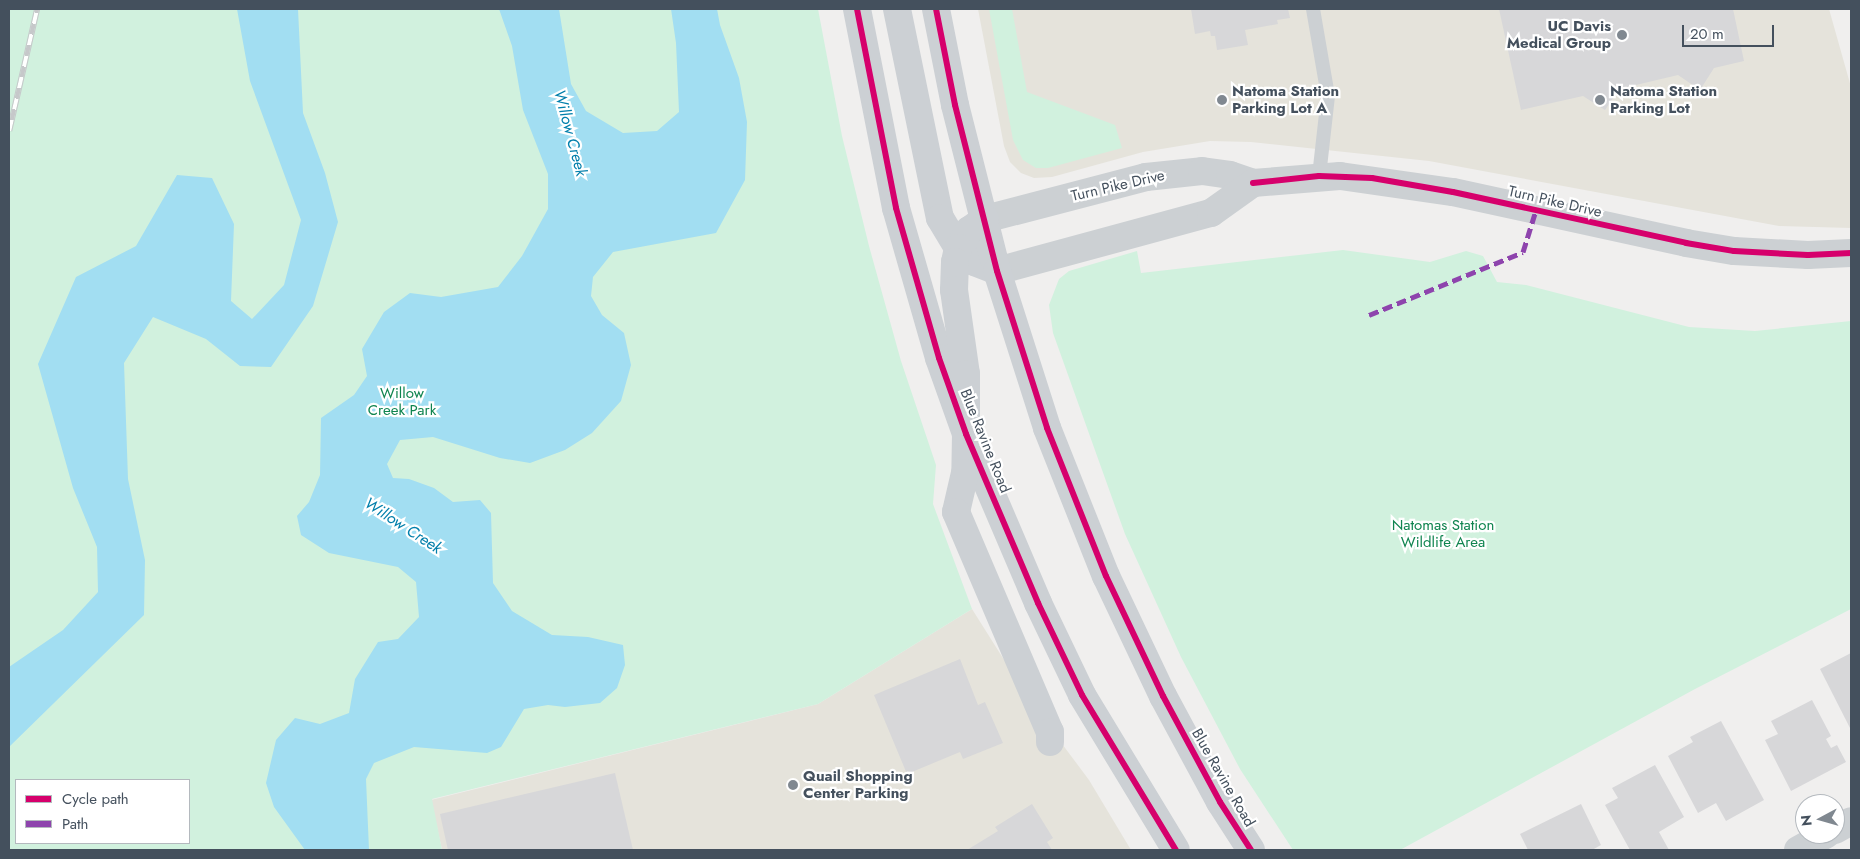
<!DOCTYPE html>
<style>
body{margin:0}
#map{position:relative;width:1860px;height:859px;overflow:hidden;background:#f0efee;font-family:Jost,sans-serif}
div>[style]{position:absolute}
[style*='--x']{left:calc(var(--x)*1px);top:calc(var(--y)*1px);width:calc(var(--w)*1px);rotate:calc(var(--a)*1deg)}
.commercial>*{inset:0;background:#e5e3db}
.green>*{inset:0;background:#d1f1de}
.water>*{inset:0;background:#a2def2}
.building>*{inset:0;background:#d7d7d9}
.service>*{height:14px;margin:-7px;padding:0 7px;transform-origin:7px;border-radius:7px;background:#ccd0d3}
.minor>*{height:28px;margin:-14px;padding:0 14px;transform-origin:14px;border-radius:14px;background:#ccd0d3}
.secondary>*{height:28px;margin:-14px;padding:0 14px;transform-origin:14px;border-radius:14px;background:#ccd0d4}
.rail>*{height:5.5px;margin-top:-2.75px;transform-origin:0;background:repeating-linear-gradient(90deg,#fff 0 11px,#c6c8ca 0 22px);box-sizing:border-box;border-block:1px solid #c6c8ca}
.quiet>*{height:5px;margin-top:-2.5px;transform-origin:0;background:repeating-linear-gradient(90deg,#8e44ad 0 10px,transparent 0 15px)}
.cycleway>*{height:6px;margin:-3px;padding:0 3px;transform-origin:3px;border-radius:3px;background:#d6006c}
.dots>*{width:14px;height:14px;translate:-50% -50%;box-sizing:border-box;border:2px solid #fff;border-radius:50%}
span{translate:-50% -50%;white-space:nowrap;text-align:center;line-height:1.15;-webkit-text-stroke:4.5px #fff;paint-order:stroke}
.poi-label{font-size:15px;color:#44505d;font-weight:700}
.right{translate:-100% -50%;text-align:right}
.left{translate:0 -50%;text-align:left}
.street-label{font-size:15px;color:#44505d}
.park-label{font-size:15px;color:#0f844f}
.water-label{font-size:16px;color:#027fab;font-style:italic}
.frame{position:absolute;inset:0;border:10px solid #44505d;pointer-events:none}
.legend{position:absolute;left:15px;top:779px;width:175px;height:65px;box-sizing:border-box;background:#fff;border:1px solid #b4b9be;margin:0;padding:6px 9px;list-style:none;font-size:15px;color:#44505d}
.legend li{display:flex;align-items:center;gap:10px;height:25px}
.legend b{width:25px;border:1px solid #b4b9be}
.north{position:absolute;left:1795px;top:794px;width:50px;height:50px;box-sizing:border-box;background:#fff;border:1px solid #b4b9be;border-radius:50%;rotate:264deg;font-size:14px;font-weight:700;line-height:20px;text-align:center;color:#44505d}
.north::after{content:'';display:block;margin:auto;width:18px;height:22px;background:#808890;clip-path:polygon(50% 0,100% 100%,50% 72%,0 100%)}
.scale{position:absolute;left:1682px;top:25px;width:92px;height:22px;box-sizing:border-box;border:2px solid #44505d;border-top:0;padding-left:6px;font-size:15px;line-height:18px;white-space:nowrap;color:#44505d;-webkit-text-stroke:4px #fff;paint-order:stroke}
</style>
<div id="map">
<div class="commercial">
<i style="clip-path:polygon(978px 9px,1829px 9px,1851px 87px,1851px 228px,1779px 226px,1429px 161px,1251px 142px,1210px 141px,1143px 152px,1052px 177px,1034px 178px,1021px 173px,1010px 162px,1004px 146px)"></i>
<i style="clip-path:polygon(972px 609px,1030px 701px,1089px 780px,1131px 850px,442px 850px,431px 800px,818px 704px)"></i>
</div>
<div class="green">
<i style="clip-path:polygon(evenodd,9px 9px,818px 9px,842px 136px,869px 246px,901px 361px,936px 465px,933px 504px,972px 609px,818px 704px,432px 799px,442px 850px,9px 850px,9px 9px,16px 780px,189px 780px,189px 843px,16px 843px,16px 780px)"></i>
<i style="clip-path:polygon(989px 9px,1012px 9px,1027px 92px,1115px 125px,1122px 148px,1048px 168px,1036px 168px,1023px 160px,1013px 140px)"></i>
<i style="clip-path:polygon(1343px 250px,1430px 262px,1466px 251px,1483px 256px,1497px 282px,1526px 285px,1689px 327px,1755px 331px,1851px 321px,1851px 609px,1695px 689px,1400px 850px,1293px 850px,1240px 769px,1181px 657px,1125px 534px,1053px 333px,1049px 305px,1059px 279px,1069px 271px,1137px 251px,1141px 273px)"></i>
</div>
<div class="water">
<i style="clip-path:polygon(237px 9px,298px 9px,303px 113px,325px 173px,338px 222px,313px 306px,271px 367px,240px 366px,206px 339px,153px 317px,124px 363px,128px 479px,145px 560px,144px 615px,9px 747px,9px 667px,63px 630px,98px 592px,97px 547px,73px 488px,38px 364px,76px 277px,136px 246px,177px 175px,212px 178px,234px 224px,231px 301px,252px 319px,284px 285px,301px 220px,250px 81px)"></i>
<i style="clip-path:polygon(499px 9px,559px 9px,571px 84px,586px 111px,623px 133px,657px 131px,679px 112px,676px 43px,671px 9px,717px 9px,720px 25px,739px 78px,747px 122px,745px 180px,716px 233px,613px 252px,593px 277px,591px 296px,602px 315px,624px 333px,631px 365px,621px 401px,592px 433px,565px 450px,530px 463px,500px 458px,433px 437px,400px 440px,387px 464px,393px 478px,409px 479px,434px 488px,453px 502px,480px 500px,491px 513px,493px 583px,512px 611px,552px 635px,588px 637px,623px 645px,625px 665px,617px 688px,600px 703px,565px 707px,548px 705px,524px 709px,501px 747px,487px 753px,414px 747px,374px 763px,366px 779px,369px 850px,305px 850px,274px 807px,266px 783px,276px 740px,295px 718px,320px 724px,349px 713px,355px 679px,378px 642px,398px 639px,419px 617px,416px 582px,398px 567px,329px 553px,301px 535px,297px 516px,309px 502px,320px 475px,321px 418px,354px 395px,367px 376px,362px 349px,384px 312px,410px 293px,441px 297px,498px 287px,522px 256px,548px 209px,548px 174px,523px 110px,512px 46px)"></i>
</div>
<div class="building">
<i style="clip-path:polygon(1191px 9px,1288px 9px,1290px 18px,1277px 20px,1278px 24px,1245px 30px,1248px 45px,1217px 50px,1215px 36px,1211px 36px,1210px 31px,1195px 34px)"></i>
<i style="clip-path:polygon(1499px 9px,1733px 9px,1744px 61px,1714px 68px,1700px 90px,1678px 75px,1619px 89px,1605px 110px,1583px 96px,1521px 110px)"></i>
<i style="clip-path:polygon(1851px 653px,1851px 730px,1820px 669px)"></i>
<i style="clip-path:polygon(960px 659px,978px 705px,985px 702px,1003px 743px,963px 759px,960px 752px,907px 774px,874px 695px)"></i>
<i style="clip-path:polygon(1812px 700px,1831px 736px,1826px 739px,1831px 748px,1837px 745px,1846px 762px,1791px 791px,1765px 740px,1778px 734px,1771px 721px)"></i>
<i style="clip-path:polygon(1721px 721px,1764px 800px,1726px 821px,1716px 803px,1698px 813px,1668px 756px,1693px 742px,1690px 737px)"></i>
<i style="clip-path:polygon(1655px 765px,1684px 817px,1659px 832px,1669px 850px,1630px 850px,1605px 805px,1618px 798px,1612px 788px)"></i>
<i style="clip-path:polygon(615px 773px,633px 850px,448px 850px,440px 814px)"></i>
<i style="clip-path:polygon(1032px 804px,1053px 838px,1047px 842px,1052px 850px,967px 850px,998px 831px,995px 827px)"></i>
<i style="clip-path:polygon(1581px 804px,1601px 845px,1592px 850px,1528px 850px,1520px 834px)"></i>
</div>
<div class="service">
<i style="--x:1313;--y:9;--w:88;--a:80.2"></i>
<i style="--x:1328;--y:96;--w:81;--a:96.4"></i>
</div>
<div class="minor">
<i style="--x:985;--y:219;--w:166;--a:-14.6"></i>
<i style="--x:1146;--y:177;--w:56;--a:-6.1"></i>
<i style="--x:1202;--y:171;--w:28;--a:8"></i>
<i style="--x:1230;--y:175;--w:24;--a:19"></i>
<i style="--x:1253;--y:183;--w:87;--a:-4.6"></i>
<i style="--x:1340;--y:176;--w:114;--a:8.1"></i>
<i style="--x:1453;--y:192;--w:239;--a:12.3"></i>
<i style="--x:1686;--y:243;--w:49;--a:9.5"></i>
<i style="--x:1734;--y:251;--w:74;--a:3.1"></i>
<i style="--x:1808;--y:255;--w:43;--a:-2.7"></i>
<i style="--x:997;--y:271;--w:222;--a:-15.2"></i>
<i style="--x:1211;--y:213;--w:52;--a:-35.5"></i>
<i style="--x:1835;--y:830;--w:18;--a:-29"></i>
<i style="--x:1798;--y:850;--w:33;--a:-29"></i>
</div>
<div class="secondary">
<i style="--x:857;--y:9;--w:203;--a:78.9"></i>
<i style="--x:896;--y:208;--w:156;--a:74"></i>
<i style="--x:939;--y:358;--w:81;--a:70.4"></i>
<i style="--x:966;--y:434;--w:184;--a:66.9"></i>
<i style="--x:1038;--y:603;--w:102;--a:64.4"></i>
<i style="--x:1082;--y:695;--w:181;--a:58.8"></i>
<i style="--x:897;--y:9;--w:213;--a:78.4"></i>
<i style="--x:940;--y:218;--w:35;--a:59"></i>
<i style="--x:958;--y:248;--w:21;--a:41"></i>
<i style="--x:974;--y:262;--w:25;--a:21"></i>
<i style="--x:936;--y:9;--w:98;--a:78.8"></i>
<i style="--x:955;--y:105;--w:171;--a:75.8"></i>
<i style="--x:997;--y:271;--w:165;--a:72.3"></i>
<i style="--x:1047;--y:428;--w:159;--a:68.3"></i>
<i style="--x:1106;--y:576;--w:133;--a:64.6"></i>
<i style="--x:1163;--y:696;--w:120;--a:61.7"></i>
<i style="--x:1220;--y:802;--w:57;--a:57.1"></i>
<i style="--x:985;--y:219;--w:19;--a:145"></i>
<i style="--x:969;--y:230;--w:21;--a:121"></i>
<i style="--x:958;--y:248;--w:14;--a:102"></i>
<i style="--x:955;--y:262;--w:28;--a:92"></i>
<i style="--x:954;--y:290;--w:85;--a:81.9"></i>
<i style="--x:966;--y:374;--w:60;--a:90"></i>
<i style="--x:966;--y:434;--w:39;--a:91"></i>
<i style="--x:965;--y:473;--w:40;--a:103"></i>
<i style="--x:956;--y:512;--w:239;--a:66.9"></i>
<i style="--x:1050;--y:732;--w:10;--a:90"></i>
</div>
<div class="rail">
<i style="--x:9;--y:131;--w:125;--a:-77.1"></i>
</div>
<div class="quiet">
<i style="--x:1369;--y:315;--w:166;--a:-22.2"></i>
<i style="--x:1523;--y:252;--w:44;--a:-72.8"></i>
</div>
<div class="cycleway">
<i style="--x:857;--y:9;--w:203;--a:78.9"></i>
<i style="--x:896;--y:208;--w:156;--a:74"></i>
<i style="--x:939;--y:358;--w:81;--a:70.4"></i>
<i style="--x:966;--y:434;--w:184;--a:66.9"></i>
<i style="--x:1038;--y:603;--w:102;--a:64.4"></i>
<i style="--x:1082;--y:695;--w:181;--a:58.8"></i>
<i style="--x:936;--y:9;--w:98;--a:78.8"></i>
<i style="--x:955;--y:105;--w:171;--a:75.8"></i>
<i style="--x:997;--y:271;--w:165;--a:72.3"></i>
<i style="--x:1047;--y:428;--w:159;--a:68.3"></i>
<i style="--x:1106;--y:576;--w:133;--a:64.6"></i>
<i style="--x:1163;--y:696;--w:120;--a:61.7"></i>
<i style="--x:1220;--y:802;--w:57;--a:57.1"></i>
<i style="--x:1253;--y:183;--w:66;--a:-6.1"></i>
<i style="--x:1319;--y:176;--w:53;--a:2.2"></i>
<i style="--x:1372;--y:178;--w:82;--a:9.8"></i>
<i style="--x:1453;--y:192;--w:239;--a:12.3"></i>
<i style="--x:1686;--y:243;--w:49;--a:9.5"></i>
<i style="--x:1734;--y:251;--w:74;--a:3.1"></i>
<i style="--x:1808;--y:255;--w:43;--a:-2.7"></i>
</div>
<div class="dots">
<i style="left:1622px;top:35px;background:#808890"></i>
<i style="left:1222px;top:100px;background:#808890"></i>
<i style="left:1600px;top:100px;background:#808890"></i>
<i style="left:793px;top:785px;background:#808890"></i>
</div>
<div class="poi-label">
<span class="right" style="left:1611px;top:35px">UC Davis<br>Medical Group</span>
<span class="left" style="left:1232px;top:100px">Natoma Station<br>Parking Lot A</span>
<span class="left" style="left:1610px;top:100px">Natoma Station<br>Parking Lot</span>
<span class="left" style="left:803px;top:785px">Quail Shopping<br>Center Parking</span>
</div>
<div class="street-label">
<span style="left:1118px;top:186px;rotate:-13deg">Turn Pike Drive</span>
<span style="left:1555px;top:202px;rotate:13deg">Turn Pike Drive</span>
<span style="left:985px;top:441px;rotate:68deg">Blue Ravine Road</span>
<span style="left:1223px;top:778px;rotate:60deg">Blue Ravine Road</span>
</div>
<div class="park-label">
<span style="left:402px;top:402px">Willow<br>Creek Park</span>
<span style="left:1443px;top:534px">Natomas Station<br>Wildlife Area</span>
</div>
<div class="water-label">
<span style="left:570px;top:133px;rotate:75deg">Willow Creek</span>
<span style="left:403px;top:526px;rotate:33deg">Willow Creek</span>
</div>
<div class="frame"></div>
<ul class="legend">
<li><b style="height:6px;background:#d6006c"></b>Cycle path</li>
<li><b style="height:6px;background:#8e44ad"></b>Path</li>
</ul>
<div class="north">N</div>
<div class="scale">20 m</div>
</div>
